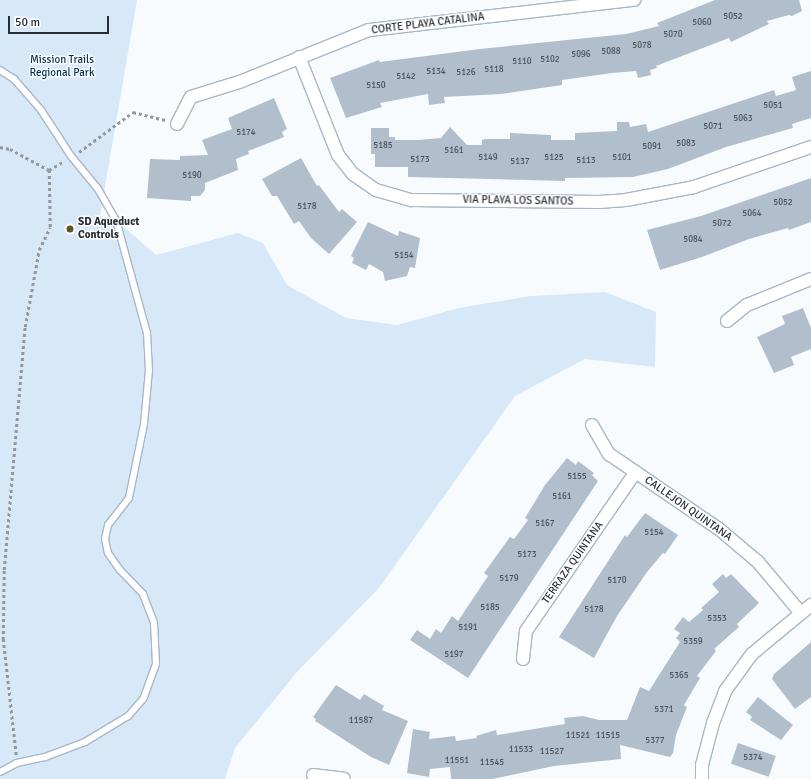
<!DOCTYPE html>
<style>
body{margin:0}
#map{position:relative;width:811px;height:779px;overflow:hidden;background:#f8fbfe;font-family:Signika,sans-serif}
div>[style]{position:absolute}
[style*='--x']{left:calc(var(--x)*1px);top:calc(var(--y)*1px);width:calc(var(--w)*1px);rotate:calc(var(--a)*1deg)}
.green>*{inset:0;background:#d7e8f9}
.building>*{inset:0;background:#b1bfcd;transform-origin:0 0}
.path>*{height:2.5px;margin-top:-1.25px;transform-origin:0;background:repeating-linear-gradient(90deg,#93979b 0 3px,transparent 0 6px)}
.roads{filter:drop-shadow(1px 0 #a9b7c5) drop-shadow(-1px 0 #a9b7c5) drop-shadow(0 1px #a9b7c5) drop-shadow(0 -1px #a9b7c5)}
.service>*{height:6px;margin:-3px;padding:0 3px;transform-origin:3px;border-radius:3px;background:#fff}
.minor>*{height:12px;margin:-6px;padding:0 6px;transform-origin:6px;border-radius:6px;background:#fff}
.dots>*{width:11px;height:11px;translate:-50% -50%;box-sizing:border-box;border:2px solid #fff;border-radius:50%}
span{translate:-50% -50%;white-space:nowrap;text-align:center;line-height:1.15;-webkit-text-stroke:3px #fff;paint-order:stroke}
.number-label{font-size:9px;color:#4a525a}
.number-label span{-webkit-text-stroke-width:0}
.street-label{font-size:11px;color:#282e33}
.park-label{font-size:11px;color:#003157}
.poi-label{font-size:11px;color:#282e33;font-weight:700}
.left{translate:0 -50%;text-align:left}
.scale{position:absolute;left:8px;top:16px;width:101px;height:18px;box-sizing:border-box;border:2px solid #282e33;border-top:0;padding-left:5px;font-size:12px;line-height:14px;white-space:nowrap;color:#282e33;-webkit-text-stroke:3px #fff;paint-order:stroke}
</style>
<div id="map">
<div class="green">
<i style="clip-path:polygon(0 0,137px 0,100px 216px,116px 220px,156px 255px,238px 233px,263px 243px,287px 285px,346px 318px,397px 325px,459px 308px,531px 296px,605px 292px,656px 312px,655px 367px,585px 359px,515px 396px,379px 588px,297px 672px,235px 748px,225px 779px,0 779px)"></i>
</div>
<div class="building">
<i style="clip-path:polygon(715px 0,799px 0,802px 11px,792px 16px,789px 15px,767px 21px,769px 24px,731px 42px,729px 38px,656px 66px,657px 68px,650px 70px,651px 75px,638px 78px,636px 71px,612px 73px,562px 80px,562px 85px,501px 94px,444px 97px,445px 103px,429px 105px,428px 94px,380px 103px,382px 107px,346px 118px,330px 78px,379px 60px,380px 62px,480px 49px,626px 34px,659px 26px,657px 23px)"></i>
<i style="clip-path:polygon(811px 71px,811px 118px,792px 124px,793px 128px,726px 147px,668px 169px,633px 177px,565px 178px,565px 181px,408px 177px,408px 167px,375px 167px,375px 154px,371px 154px,371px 128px,389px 128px,389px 137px,395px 137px,395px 140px,418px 140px,441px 138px,450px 127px,467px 145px,482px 145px,482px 140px,485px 139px,510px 139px,510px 133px,551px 135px,551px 140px,575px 140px,575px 133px,617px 131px,617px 122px,629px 122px,630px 127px,646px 124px,648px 132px,774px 90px,776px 96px,796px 90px,792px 77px)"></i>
<i style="clip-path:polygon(274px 98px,287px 129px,282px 132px,284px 137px,248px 151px,249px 154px,236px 159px,238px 170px,205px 183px,205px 190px,200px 196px,191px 196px,191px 201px,147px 198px,150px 159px,180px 160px,180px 156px,208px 155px,202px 140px,232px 129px,228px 118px)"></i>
<i style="clip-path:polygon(301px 158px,317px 186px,319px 185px,339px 212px,342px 209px,357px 222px,329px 254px,311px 238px,299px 221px,294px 224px,277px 196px,272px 196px,262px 179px)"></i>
<i style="clip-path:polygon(811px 178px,811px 222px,789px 230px,788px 228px,749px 239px,702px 257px,660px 270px,647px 230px,701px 216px)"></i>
<i style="clip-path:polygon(368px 222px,398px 236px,399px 231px,420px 238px,415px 268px,410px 267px,407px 276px,385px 281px,383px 272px,369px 264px,366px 270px,352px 263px,354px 258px,351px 256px)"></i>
<i style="clip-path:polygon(803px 308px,811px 328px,811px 349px,791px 357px,794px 365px,774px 373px,757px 337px,785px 324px,782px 316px)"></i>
<i style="clip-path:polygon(567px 458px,576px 465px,578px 461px,594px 473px,592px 475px,598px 481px,468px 678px,410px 640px,417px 630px,430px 639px,436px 629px,441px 633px,452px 616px,458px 621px,488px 576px,484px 573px,510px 537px,514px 539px,528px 520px,525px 518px,545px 485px)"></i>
<i style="clip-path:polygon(645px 513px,678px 535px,665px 554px,663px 553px,647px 572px,617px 616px,594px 658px,559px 637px,625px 535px,627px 537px)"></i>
<i style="clip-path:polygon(723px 574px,726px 578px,731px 574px,759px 603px,737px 624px,739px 627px,714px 649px,716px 651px,697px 676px,700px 678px,684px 705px,687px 707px,676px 735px,673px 753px,670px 757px,620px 745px,621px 759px,554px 766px,492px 779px,451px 779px,450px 767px,430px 769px,429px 777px,407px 773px,413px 729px,430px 732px,429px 739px,455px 736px,456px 741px,477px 738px,476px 736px,496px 730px,497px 735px,565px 724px,564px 718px,583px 716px,599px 720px,627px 720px,640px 687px,649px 691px,680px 642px,676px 638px,680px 633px,674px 629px,683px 617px,689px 622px,703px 610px,701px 608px,719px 592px,712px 584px)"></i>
<i style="clip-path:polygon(811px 642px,811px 697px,795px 709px,772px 679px,774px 674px)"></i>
<i style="clip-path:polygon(336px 685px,360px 700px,364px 694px,384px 706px,382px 710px,408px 721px,389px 765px,371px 757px,315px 721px,316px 719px,313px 717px)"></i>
<i style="clip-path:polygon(758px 697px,793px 725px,781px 740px,750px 720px,752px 717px,746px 712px)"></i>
<i style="left:738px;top:743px;width:40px;height:22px;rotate:19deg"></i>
</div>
<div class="path">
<i style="--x:0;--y:147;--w:10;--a:11"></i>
<i style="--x:10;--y:149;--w:44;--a:28.3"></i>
<i style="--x:49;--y:170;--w:17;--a:-31"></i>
<i style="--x:79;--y:152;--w:67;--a:-36.5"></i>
<i style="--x:133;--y:112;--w:33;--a:14"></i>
<i style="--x:16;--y:755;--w:116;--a:-96.4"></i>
<i style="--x:3;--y:640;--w:70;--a:-89.2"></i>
<i style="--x:4;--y:570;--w:244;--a:-85.1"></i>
<i style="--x:25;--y:327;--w:78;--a:-79.7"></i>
<i style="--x:39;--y:250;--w:25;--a:-64"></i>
<i style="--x:50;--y:227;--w:57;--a:-91"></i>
</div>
<div class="roads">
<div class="service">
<i style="--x:0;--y:70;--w:17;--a:33"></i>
<i style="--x:14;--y:79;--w:41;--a:48.9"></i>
<i style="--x:41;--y:110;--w:55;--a:56.9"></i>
<i style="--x:71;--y:156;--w:43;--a:50.7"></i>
<i style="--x:98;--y:189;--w:36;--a:60"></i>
<i style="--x:116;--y:220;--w:117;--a:74.7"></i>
<i style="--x:147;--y:333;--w:37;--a:87"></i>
<i style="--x:149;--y:370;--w:54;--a:95.3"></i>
<i style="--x:144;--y:424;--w:76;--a:101.5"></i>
<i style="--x:129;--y:498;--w:34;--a:128"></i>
<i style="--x:108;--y:525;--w:14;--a:102"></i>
<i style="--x:105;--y:539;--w:14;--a:78"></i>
<i style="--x:108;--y:553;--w:21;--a:55"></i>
<i style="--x:120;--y:570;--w:33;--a:46"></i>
<i style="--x:143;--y:594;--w:14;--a:69"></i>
<i style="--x:148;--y:607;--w:17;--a:69"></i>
<i style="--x:154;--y:623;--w:41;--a:87.2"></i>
<i style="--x:156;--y:664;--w:37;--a:110"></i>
<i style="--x:143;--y:699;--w:23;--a:131"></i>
<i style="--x:128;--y:716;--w:50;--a:148.8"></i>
<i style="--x:85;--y:742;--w:43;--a:159.4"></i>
<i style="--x:45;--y:757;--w:29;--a:168"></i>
<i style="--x:17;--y:763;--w:19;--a:152"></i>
</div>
<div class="minor">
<i style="--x:299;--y:57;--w:105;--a:68.3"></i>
<i style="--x:338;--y:155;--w:24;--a:52"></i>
<i style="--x:353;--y:174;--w:28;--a:35"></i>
<i style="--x:376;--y:190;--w:37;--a:16"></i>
<i style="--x:412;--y:200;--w:187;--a:0.6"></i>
<i style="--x:599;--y:202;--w:27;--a:-4"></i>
<i style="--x:626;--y:200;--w:69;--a:-10.8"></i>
<i style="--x:694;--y:187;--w:124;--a:-18.9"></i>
<i style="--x:177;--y:124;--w:30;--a:-63"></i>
<i style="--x:191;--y:97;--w:53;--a:-17.4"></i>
<i style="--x:242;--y:81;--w:137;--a:-21.9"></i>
<i style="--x:369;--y:30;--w:267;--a:-6.5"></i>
<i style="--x:727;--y:321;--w:26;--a:-39"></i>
<i style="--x:747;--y:305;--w:69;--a:-22.1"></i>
<i style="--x:592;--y:425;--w:34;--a:60"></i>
<i style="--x:609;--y:454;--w:133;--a:34.3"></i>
<i style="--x:719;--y:529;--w:51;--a:40.2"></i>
<i style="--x:758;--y:562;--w:65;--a:50"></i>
<i style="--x:523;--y:659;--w:28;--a:-84"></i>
<i style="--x:526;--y:631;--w:192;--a:-55.4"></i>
<i style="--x:313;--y:775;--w:31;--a:7"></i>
<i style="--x:702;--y:779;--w:14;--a:-90"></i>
<i style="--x:702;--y:765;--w:43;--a:-75.3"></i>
<i style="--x:713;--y:723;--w:34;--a:-69"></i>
<i style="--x:725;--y:691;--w:46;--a:-53.9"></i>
<i style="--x:752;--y:654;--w:77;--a:-39.7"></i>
</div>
</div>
<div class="dots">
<i style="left:70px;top:229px;background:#605522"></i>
</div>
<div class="number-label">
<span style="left:733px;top:17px">5052</span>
<span style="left:702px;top:23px">5060</span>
<span style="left:673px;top:35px">5070</span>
<span style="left:642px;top:46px">5078</span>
<span style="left:611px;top:52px">5088</span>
<span style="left:581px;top:55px">5096</span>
<span style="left:550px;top:60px">5102</span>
<span style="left:522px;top:62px">5110</span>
<span style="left:494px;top:70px">5118</span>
<span style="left:436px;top:72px">5134</span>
<span style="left:466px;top:73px">5126</span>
<span style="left:406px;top:77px">5142</span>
<span style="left:376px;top:86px">5150</span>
<span style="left:773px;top:106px">5051</span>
<span style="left:743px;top:119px">5063</span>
<span style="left:713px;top:127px">5071</span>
<span style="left:246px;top:133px">5174</span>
<span style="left:686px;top:144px">5083</span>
<span style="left:383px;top:146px">5185</span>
<span style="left:652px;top:147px">5091</span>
<span style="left:454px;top:151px">5161</span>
<span style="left:488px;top:158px">5149</span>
<span style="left:554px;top:158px">5125</span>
<span style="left:622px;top:158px">5101</span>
<span style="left:420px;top:160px">5173</span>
<span style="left:586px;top:161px">5113</span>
<span style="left:520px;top:162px">5137</span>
<span style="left:192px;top:176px">5190</span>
<span style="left:783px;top:203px">5052</span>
<span style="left:307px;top:207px">5178</span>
<span style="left:752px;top:214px">5064</span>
<span style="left:722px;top:224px">5072</span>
<span style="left:693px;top:240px">5084</span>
<span style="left:404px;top:256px">5154</span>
<span style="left:577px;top:477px">5155</span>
<span style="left:562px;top:497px">5161</span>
<span style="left:545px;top:524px">5167</span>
<span style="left:654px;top:533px">5154</span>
<span style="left:527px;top:555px">5173</span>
<span style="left:509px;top:579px">5179</span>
<span style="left:617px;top:581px">5170</span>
<span style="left:490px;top:608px">5185</span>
<span style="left:594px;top:610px">5178</span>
<span style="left:717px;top:619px">5353</span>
<span style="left:468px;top:628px">5191</span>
<span style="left:693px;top:642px">5359</span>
<span style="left:454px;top:655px">5197</span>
<span style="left:679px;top:676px">5365</span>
<span style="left:664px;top:710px">5371</span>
<span style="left:361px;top:721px">11587</span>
<span style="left:578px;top:736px">11521</span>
<span style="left:608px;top:736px">11515</span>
<span style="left:655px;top:741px">5377</span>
<span style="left:521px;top:750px">11533</span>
<span style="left:552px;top:752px">11527</span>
<span style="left:753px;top:758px">5374</span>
<span style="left:457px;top:761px">11551</span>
<span style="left:492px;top:763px">11545</span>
</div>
<div class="street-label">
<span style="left:428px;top:24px;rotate:-7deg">CORTE PLAYA CATALINA</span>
<span style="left:518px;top:201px;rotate:1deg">VIA PLAYA LOS SANTOS</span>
<span style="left:688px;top:509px;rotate:35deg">CALLEJON QUINTANA</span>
<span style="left:573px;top:563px;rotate:-55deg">TERRAZA QUINTANA</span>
</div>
<div class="park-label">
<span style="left:62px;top:67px">Mission Trails<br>Regional Park</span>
</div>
<div class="poi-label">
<span class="left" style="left:78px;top:229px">SD Aqueduct<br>Controls</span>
</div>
<div class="scale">50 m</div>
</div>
